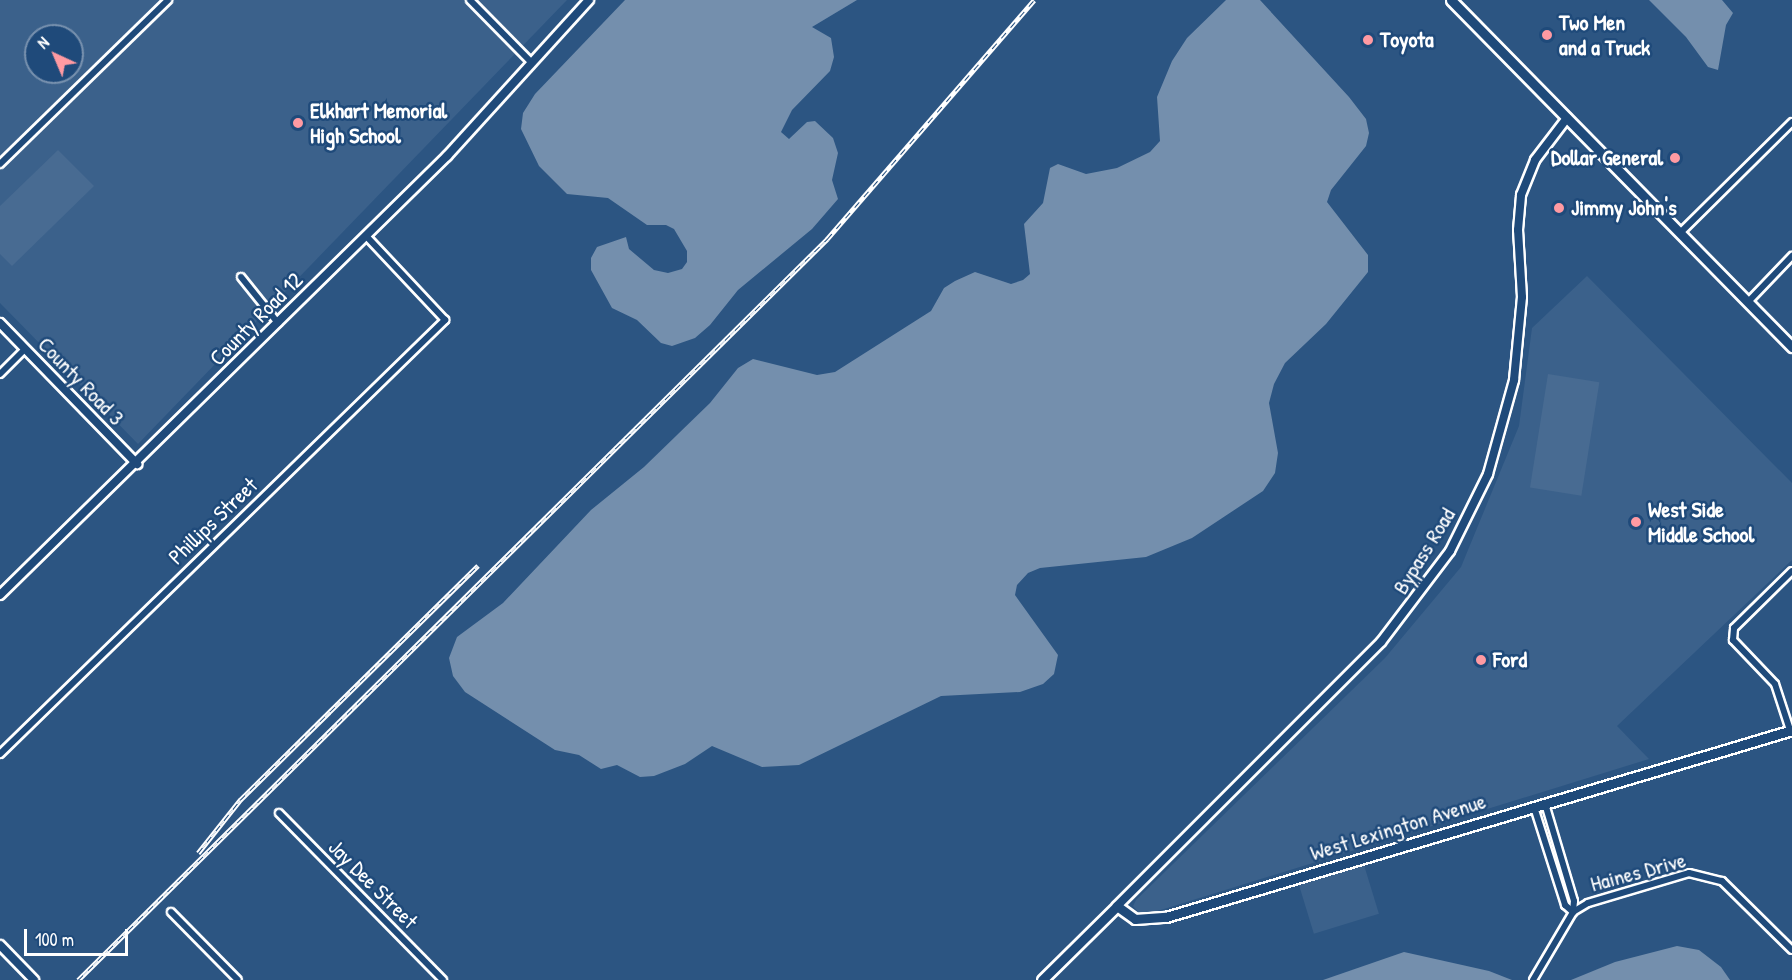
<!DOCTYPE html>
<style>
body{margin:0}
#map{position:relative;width:1792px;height:980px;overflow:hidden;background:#2c5582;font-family:"Patrick Hand",sans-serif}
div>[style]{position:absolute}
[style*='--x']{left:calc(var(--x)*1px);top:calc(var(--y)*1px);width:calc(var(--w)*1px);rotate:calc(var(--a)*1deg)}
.built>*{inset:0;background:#3b618b;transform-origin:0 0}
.green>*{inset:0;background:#486b92;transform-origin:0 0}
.water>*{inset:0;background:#748fad}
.roads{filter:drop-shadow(2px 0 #fff) drop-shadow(-2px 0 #fff) drop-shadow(0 2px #fff) drop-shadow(0 -2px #fff)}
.minor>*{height:6px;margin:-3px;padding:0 3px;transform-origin:3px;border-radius:3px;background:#1f4a7a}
.tertiary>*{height:8px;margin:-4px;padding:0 4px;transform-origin:4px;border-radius:4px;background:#1f4a7a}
.secondary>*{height:8px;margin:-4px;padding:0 4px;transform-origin:4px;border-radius:4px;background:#1f4a7a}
.primary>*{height:9px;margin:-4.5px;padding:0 4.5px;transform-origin:4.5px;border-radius:4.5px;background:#1f4a7a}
.rail>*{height:4.5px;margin-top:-2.25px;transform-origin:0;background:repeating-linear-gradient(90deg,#1f4a7a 0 7px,#fff 0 14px);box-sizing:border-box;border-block:2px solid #fff}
.dots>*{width:16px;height:16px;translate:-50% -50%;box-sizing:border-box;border:3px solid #1f4a7a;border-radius:50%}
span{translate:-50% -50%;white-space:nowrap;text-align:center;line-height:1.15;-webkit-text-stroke:5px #1f4a7a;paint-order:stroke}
.poi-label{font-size:22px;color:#fff;font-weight:700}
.left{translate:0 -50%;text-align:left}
.right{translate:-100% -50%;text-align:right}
.street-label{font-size:22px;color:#fff}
.north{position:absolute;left:24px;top:24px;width:60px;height:60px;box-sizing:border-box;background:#1f4a7a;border:2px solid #7992af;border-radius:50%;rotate:316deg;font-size:16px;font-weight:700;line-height:24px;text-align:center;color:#fff}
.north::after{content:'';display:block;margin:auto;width:21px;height:27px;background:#ff9aa2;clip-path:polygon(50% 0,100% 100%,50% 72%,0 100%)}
.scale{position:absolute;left:24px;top:929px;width:104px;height:27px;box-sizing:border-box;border:3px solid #fff;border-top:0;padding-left:8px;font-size:18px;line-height:21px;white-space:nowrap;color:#fff;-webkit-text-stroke:4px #1f4a7a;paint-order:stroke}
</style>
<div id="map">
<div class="built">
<i style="clip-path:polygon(evenodd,0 0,567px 0,138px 444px,0 303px,0 0,36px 36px,72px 36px,72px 72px,36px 72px,36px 36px)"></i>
<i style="clip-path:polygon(1587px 276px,1792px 483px,1792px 560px,1617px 726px,1649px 759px,1151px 913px,1139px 913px,1133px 906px,1136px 900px,1385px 658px,1461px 567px,1519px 426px,1532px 328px)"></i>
<i style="left:1364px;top:865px;width:51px;height:68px;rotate:73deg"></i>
</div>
<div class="green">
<i style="clip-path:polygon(58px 150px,94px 186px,12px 266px,0 254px,0 206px)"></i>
<i style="left:1548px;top:374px;width:52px;height:115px;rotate:9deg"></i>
</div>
<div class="water">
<i style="clip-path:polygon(625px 0,857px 0,812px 27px,831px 38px,834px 57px,830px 71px,792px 110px,781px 132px,789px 139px,807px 122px,815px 121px,833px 138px,838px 153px,832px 180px,838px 199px,812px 229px,738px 290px,710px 325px,695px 338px,672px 346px,661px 343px,637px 320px,612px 308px,591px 270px,591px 258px,597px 247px,626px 237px,629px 249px,654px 270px,668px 273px,682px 269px,687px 262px,687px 251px,674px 229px,666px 225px,647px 225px,608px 198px,567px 194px,539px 166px,521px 129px,523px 113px,535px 94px)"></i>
<i style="clip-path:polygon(1226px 0,1260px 0,1349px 97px,1366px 119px,1369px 133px,1366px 146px,1331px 190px,1327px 202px,1368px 255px,1368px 272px,1326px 324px,1285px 363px,1274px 384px,1269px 403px,1278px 453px,1275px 473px,1263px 491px,1192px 538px,1146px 557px,1040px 568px,1028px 573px,1017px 585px,1015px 595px,1058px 655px,1054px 674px,1043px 684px,1020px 692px,941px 696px,799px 765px,762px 767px,712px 746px,685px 764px,654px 776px,640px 777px,617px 765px,601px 769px,579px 755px,555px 750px,465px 692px,453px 676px,449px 658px,457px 637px,503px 603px,591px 510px,644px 467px,710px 403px,738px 368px,753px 359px,817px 375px,835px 372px,931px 311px,944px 288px,955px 281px,975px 272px,1011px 284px,1023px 280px,1030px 274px,1024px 224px,1043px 203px,1050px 168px,1058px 164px,1086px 174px,1117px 168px,1150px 152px,1160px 141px,1157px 97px,1172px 61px,1187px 38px)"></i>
<i style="clip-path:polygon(1649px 0,1722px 0,1733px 13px,1726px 25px,1718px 70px,1708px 67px,1686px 37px)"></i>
<i style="clip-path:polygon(1677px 946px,1699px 950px,1721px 967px,1730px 980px,1571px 980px,1615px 962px)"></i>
<i style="clip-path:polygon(1404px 952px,1489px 971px,1512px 980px,1323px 980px)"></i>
</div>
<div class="roads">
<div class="minor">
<i style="--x:470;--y:0;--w:87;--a:45.5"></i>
<i style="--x:0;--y:164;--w:235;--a:-44.3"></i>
<i style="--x:1680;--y:233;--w:158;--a:-44.7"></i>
<i style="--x:241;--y:277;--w:59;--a:51.2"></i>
<i style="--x:1748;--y:302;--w:64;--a:-46.3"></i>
<i style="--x:0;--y:374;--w:35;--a:-45"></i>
<i style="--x:1790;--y:730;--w:48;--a:-108.1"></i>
<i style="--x:1775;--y:684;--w:61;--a:-133.7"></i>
<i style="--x:1733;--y:640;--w:12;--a:-85"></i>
<i style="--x:1734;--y:628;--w:81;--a:-44.5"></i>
<i style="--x:0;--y:754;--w:622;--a:-44.28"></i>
<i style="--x:445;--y:320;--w:115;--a:-133.2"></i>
<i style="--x:1534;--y:807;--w:103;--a:72.4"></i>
<i style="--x:1565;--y:905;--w:11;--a:41"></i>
<i style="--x:1573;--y:912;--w:11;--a:-85"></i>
<i style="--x:1574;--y:901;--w:101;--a:-106.6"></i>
<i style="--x:279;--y:813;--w:234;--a:45.5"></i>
<i style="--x:171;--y:912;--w:95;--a:45.4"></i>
<i style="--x:1533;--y:980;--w:79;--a:-59.5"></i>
<i style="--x:1573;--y:912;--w:17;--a:-31"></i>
<i style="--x:1588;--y:903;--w:105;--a:-16.5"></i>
<i style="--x:1689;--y:873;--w:34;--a:14"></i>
<i style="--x:1722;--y:881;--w:98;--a:44.6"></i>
</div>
<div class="tertiary">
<i style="--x:0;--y:323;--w:197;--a:45.8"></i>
<i style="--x:0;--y:945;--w:49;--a:45.8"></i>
</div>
<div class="secondary">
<i style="--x:0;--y:595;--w:627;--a:-44.48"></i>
<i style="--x:447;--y:156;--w:211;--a:-47.7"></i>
<i style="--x:1117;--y:906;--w:373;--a:-45"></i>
<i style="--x:1381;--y:642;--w:114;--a:-52.8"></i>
<i style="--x:1450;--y:551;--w:86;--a:-63.7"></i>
<i style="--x:1488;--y:474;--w:98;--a:-74.5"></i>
<i style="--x:1514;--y:380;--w:83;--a:-84.5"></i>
<i style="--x:1522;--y:297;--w:67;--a:-93.4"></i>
<i style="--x:1518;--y:230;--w:35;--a:-85"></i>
<i style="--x:1521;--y:195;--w:38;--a:-68"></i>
<i style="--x:1535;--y:160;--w:53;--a:-52.7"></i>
</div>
<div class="primary">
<i style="--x:1451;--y:0;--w:487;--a:45.5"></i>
<i style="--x:1042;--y:980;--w:105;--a:-44.6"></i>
<i style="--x:1117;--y:906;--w:22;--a:36"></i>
<i style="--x:1135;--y:919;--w:31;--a:-4"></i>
<i style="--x:1166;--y:917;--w:653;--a:-16.63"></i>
</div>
</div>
<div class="rail">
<i style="--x:198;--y:853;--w:68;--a:-51.6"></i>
<i style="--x:240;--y:800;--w:334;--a:-44.6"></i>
<i style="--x:78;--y:980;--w:1054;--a:-44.69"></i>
<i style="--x:827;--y:239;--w:316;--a:-49.1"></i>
</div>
<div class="dots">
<i style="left:1547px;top:35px;background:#ff9aa2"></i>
<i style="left:1368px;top:40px;background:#ff9aa2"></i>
<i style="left:298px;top:123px;background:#ff9aa2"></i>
<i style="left:1675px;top:158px;background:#ff9aa2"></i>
<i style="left:1559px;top:208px;background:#ff9aa2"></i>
<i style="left:1636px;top:522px;background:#ff9aa2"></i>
<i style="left:1481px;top:660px;background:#ff9aa2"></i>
</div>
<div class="poi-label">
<span class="left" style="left:1559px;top:35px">Two Men<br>and a Truck</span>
<span class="left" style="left:1380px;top:40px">Toyota</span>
<span class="left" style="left:310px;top:123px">Elkhart Memorial<br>High School</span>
<span class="right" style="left:1663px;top:158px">Dollar General</span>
<span class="left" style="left:1571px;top:208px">Jimmy John's</span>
<span class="left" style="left:1648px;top:522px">West Side<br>Middle School</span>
<span class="left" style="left:1493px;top:660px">Ford</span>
</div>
<div class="street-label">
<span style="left:256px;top:319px;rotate:-45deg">County Road 12</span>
<span style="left:81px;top:381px;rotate:46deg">County Road 3</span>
<span style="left:213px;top:521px;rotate:-44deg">Phillips Street</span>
<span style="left:1424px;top:551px;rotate:-58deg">Bypass Road</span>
<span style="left:1398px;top:827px;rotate:-17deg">West Lexington Avenue</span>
<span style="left:1638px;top:872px;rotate:-15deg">Haines Drive</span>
<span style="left:373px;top:884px;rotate:45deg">Jay Dee Street</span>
</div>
<div class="north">N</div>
<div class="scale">100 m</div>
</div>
